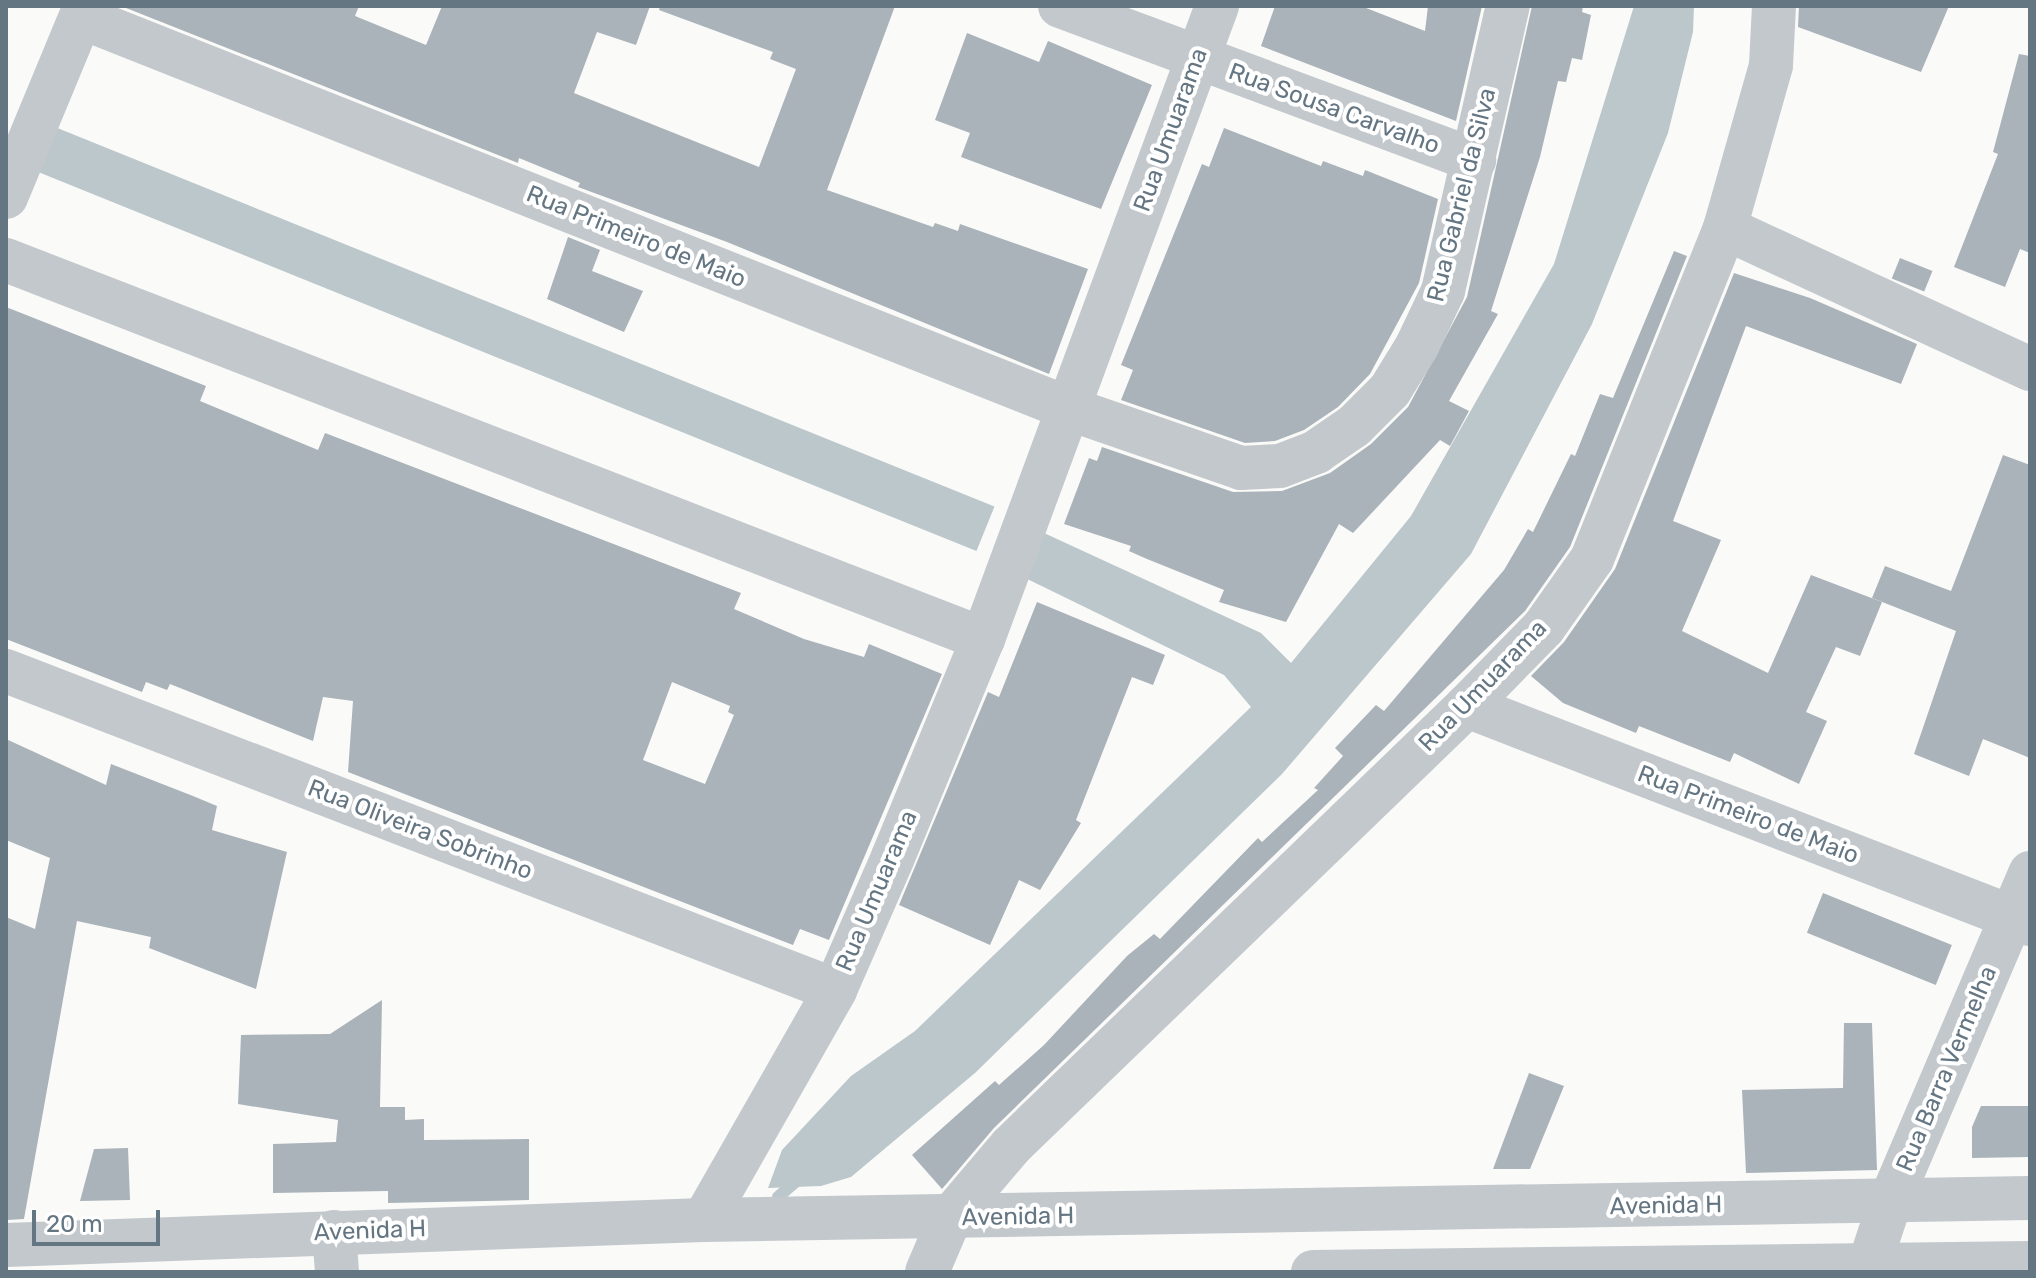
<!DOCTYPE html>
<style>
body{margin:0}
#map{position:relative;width:2036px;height:1278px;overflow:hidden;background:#fafaf8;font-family:Rubik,sans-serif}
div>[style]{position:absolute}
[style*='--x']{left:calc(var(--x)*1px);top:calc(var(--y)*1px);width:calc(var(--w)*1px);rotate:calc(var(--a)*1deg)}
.water>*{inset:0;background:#bbc7cb;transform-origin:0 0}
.stream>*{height:12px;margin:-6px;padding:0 6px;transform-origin:6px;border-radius:6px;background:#bbc7cb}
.building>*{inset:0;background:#aab3b9;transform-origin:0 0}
.minor>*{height:44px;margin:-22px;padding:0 22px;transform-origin:22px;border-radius:22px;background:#c3c8cc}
span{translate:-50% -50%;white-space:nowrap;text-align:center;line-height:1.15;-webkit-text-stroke:8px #fff;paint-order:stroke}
.street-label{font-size:24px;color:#657683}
.frame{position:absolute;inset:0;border:8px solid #657683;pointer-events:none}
.scale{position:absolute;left:32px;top:1210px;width:128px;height:36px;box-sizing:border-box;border:4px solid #657683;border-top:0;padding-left:10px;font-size:24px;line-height:28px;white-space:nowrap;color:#657683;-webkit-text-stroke:6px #fff;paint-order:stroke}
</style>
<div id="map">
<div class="water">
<i style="clip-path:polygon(1634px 6px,1694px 6px,1693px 32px,1668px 133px,1592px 324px,1471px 554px,1282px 774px,975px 1073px,851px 1177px,821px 1186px,768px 1188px,782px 1150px,851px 1076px,915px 1031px,1251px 707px,1224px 675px,1013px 572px,1031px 527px,1261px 633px,1291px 663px,1411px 516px,1554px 264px)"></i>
<i style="left:45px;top:123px;width:1024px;height:48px;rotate:22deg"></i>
</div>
<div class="stream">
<i style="--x:778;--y:1197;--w:28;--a:-41"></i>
</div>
<div class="building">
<i style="clip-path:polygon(121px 6px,359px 6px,355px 16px,426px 45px,442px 6px,650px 6px,636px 45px,597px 32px,574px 93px,759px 167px,796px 69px,770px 59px,773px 52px,659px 10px,660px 6px,895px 6px,827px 190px,933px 227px,935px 223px,958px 231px,960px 224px,1088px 269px,1049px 374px,727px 242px,578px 187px,580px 183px,519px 158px,518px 163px)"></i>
<i style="clip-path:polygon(1275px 6px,1361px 6px,1425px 31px,1428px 6px,1482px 6px,1456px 121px,1261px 46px)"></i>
<i style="clip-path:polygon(1532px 6px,1583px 6px,1582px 12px,1591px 15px,1582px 60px,1572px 58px,1566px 82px,1558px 81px,1540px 157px,1491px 311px,1498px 314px,1449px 401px,1469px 411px,1450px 446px,1440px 440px,1353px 533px,1339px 524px,1286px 622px,1219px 602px,1224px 590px,1147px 559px,1129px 551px,1131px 546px,1064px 524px,1089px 458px,1097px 461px,1102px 447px,1233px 492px,1282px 491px,1330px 473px,1371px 444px,1408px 407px,1467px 297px)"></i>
<i style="clip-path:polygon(1799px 6px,1949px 6px,1921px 72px,1798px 27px)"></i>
<i style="clip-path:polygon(967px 33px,1039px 62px,1048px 41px,1152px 85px,1101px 209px,961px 157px,970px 133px,935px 120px)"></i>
<i style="clip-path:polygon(2019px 54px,2030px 56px,2030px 253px,2020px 249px,2005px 287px,1954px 267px,1998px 154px,1993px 152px)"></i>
<i style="clip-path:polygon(1224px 128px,1321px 166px,1323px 161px,1363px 176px,1365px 170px,1438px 199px,1419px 283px,1370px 374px,1338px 407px,1304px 430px,1275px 441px,1245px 443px,1121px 400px,1133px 370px,1121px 365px,1202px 164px,1209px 167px)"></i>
<i style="clip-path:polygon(568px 237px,600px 250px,592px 271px,643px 291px,624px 332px,547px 299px)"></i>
<i style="clip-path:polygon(1674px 251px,1687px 256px,1570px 547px,1525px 611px,994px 1128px,942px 1189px,912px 1155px,995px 1081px,999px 1085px,1044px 1045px,1127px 956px,1154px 934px,1160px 939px,1258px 838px,1262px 842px,1318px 790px,1314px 788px,1343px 756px,1335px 748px,1376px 705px,1384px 711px,1504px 570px,1528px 529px,1533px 532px,1571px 454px,1575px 456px,1600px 394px,1613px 398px)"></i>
<i style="left:1900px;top:258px;width:35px;height:22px;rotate:22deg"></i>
<i style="clip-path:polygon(1734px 273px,1810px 298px,1917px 344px,1901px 384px,1746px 326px,1673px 521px,1721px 540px,1682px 631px,1768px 673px,1811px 575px,1882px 602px,1860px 656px,1836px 647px,1806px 712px,1827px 721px,1799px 784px,1734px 753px,1730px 762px,1639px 726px,1636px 733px,1563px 703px,1531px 676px,1564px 642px,1615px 569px)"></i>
<i style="clip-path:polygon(evenodd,6px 307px,206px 386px,200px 401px,318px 450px,325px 433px,741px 593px,734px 609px,804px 639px,864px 657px,869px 644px,942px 674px,829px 940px,800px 929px,793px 945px,348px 772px,353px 701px,323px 697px,313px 741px,170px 684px,167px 690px,146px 682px,142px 692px,6px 639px,6px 307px,672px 682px,730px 706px,728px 712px,734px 715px,705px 784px,643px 760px,672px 682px)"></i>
<i style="clip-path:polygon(2003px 455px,2030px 465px,2030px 758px,1983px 739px,1969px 776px,1914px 754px,1956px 631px,1872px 598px,1885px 566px,1951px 591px)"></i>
<i style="clip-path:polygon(1037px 602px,1165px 655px,1153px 685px,1132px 677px,1076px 820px,1081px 823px,1040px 890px,1019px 880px,990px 945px,899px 905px,988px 692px,999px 697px)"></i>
<i style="clip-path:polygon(6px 739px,106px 785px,111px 764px,193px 796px,217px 806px,212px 830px,287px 852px,256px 989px,149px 948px,151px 937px,77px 921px,24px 1219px,7px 1220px,6px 917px,35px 929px,50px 858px,6px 840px)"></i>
<i style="left:1823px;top:893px;width:139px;height:43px;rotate:22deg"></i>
<i style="clip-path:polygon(382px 1000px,380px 1107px,405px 1107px,405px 1120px,424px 1119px,424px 1140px,529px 1139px,529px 1200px,388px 1203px,388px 1191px,273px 1193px,273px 1144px,336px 1142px,338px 1120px,238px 1104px,241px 1035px,330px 1034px)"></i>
<i style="clip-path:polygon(1844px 1023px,1872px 1023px,1877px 1170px,1746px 1173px,1742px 1090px,1843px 1088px)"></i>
<i style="clip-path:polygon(1529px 1073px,1564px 1086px,1530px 1169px,1493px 1169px)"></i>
<i style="clip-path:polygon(1981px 1106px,2030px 1106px,2030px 1157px,1972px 1158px,1972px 1127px)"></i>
<i style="clip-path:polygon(128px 1148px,130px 1200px,80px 1201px,94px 1149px)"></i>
</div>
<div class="minor">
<i style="--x:1060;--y:6;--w:442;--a:20.4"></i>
<i style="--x:81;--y:17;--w:1064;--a:21.62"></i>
<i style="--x:1070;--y:409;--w:181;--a:19"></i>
<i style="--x:1241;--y:468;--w:39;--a:-3"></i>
<i style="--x:1280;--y:466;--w:39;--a:-21"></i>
<i style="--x:1316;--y:452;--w:46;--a:-34.4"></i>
<i style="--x:1354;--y:426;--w:51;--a:-45"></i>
<i style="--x:1390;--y:390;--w:52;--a:-58.5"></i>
<i style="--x:1417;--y:346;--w:61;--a:-64.7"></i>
<i style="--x:1443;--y:291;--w:292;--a:-77.2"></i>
<i style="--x:6;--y:197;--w:207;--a:-67.5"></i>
<i style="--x:1725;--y:228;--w:336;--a:24.8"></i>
<i style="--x:6;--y:260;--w:1048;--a:21.2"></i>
<i style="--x:6;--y:671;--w:888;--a:21.05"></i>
<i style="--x:1467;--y:706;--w:604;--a:21.17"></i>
<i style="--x:704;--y:1220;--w:265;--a:-60.3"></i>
<i style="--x:835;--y:990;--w:145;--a:-66.4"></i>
<i style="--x:893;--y:857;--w:236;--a:-67.6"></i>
<i style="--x:983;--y:639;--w:675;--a:-69.71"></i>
<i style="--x:334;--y:1232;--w:40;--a:85.7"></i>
<i style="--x:6;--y:1245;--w:698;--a:-2.05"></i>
<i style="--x:704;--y:1220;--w:1326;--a:-0.95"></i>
<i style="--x:927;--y:1272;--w:59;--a:-66.9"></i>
<i style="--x:950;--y:1218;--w:94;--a:-49.7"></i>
<i style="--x:1011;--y:1146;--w:634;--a:-43.98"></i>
<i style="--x:1467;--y:706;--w:110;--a:-45.7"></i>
<i style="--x:1544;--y:627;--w:83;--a:-54.8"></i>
<i style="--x:1592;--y:559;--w:357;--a:-68.1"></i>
<i style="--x:1725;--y:228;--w:169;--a:-74.2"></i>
<i style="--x:1771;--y:65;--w:59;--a:-87.1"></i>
<i style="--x:1313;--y:1272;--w:717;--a:-0.72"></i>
<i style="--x:1867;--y:1272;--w:74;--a:-71.8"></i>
<i style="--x:1890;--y:1202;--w:358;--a:-66.9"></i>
</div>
<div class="street-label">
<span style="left:1334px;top:109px;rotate:20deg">Rua Sousa Carvalho</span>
<span style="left:1171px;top:130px;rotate:-70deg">Rua Umuarama</span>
<span style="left:1462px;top:195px;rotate:-76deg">Rua Gabriel da Silva</span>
<span style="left:636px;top:237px;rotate:22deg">Rua Primeiro de Maio</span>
<span style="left:1483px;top:686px;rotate:-46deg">Rua Umuarama</span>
<span style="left:1748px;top:815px;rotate:21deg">Rua Primeiro de Maio</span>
<span style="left:420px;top:830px;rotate:21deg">Rua Oliveira Sobrinho</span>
<span style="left:877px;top:891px;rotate:-67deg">Rua Umuarama</span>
<span style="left:1947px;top:1069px;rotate:-67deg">Rua Barra Vermelha</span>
<span style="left:1666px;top:1206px;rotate:-1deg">Avenida H</span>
<span style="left:1018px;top:1217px;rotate:-1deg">Avenida H</span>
<span style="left:370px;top:1231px;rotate:-2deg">Avenida H</span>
</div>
<div class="frame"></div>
<div class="scale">20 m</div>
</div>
